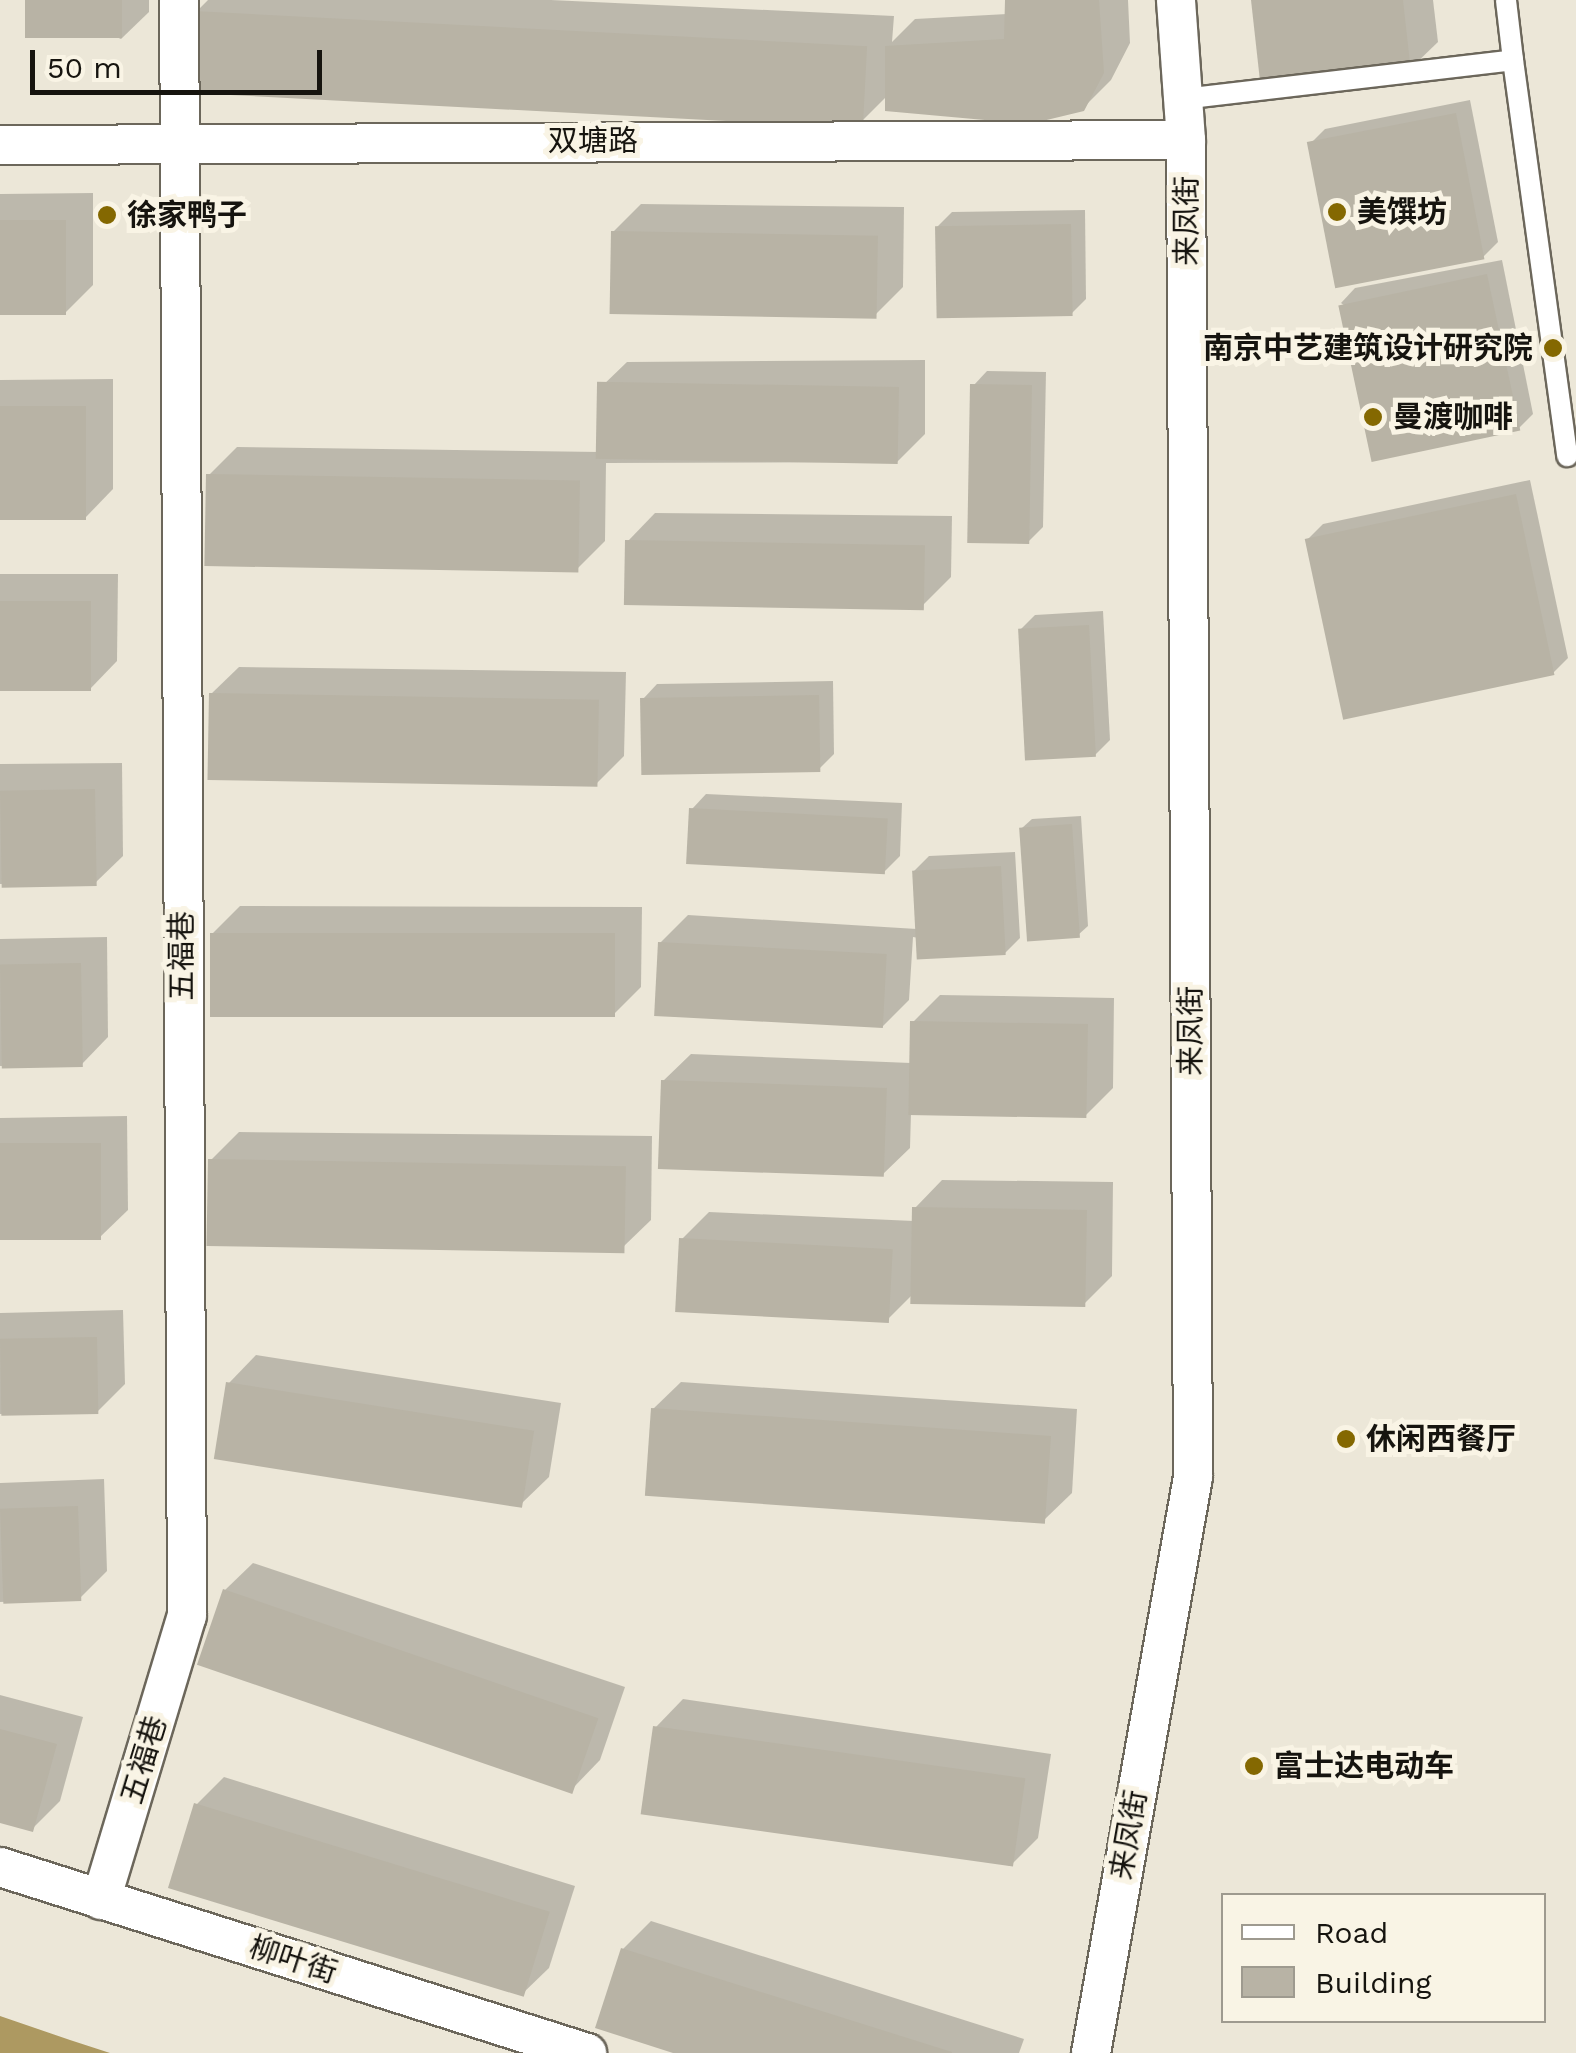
<!DOCTYPE html>
<meta charset="utf-8">
<style>
body{margin:0}
#map{position:relative;width:1576px;height:2053px;overflow:hidden;background:#ece7d8;font-family:"Work Sans","Noto Sans SC",sans-serif}
div>[style]{position:absolute}
[style*='--x']{left:calc(var(--x)*1px);top:calc(var(--y)*1px);width:calc(var(--w)*1px);rotate:calc(var(--a)*1deg)}
.water>*{inset:0;background:#ad9961}
.shadow>*{inset:0;background:#0003}
.building>*{inset:0;background:#b8b3a5;transform-origin:0 0}
.roads{filter:drop-shadow(2px 0 #6c675b) drop-shadow(-2px 0 #6c675b) drop-shadow(0 2px #6c675b) drop-shadow(0 -2px #6c675b)}
.service>*{height:20px;margin:-10px;padding:0 10px;transform-origin:10px;border-radius:10px;background:#fff}
.minor>*{height:38px;margin:-19px;padding:0 19px;transform-origin:19px;border-radius:19px;background:#fff}
.dots>*{width:28px;height:28px;translate:-50% -50%;box-sizing:border-box;border:5px solid #f9f4e5;border-radius:50%}
span{translate:-50% -50%;white-space:nowrap;text-align:center;line-height:1.15;-webkit-text-stroke:10px #f9f4e5;paint-order:stroke}
.street-label{font-size:30px;color:#16140f}
.poi-label{font-size:30px;color:#16140f;font-weight:700}
.left{translate:0 -50%;text-align:left}
.right{translate:-100% -50%;text-align:right}
.legend{position:absolute;left:1221px;top:1893px;width:325px;height:130px;box-sizing:border-box;background:#f9f4e5;border:2px solid #9e9a8f;margin:0;padding:12px 18px;list-style:none;font-size:30px;color:#16140f}
.legend li{display:flex;align-items:center;gap:20px;height:50px}
.legend b{width:50px;border:2px solid #9e9a8f}
.scale{position:absolute;left:30px;top:50px;width:292px;height:45px;box-sizing:border-box;border:5px solid #16140f;border-top:0;padding-left:12px;font-size:30px;line-height:35px;white-space:nowrap;color:#16140f;-webkit-text-stroke:8px #f9f4e5;paint-order:stroke}
</style>
<div id="map">
<div class="water">
<i style="clip-path:polygon(0 2016px,70px 2040px,110px 2053px,0 2053px)"></i>
</div>
<div class="shadow">
<i style="clip-path:polygon(27px 0,149px 0,149px 12px,121px 39px)"></i>
<i style="clip-path:polygon(208px 0,551px 0,894px 16px,892px 42px,915px 19px,1007px 14px,1007px 0,1128px 0,1130px 43px,1111px 80px,1083px 108px,887px 96px,863px 120px,196px 12px)"></i>
<i style="clip-path:polygon(1253px 0,1433px 0,1438px 42px,1410px 69px)"></i>
<i style="clip-path:polygon(1470px 100px,1498px 242px,1483px 257px,1310px 144px,1325px 129px)"></i>
<i style="clip-path:polygon(93px 193px,93px 285px,66px 312px,0 313px,0 194px)"></i>
<i style="clip-path:polygon(641px 204px,904px 207px,903px 287px,875px 315px,613px 232px)"></i>
<i style="clip-path:polygon(1085px 210px,1086px 299px,1071px 314px,937px 227px,952px 212px)"></i>
<i style="clip-path:polygon(1502px 260px,1533px 414px,1518px 429px,1341px 303px,1355px 288px)"></i>
<i style="clip-path:polygon(925px 360px,925px 434px,897px 462px,606px 463px,605px 541px,577px 569px,209px 475px,237px 447px,600px 452px,599px 389px,627px 362px)"></i>
<i style="clip-path:polygon(987px 371px,1046px 372px,1043px 527px,1028px 542px,973px 386px)"></i>
<i style="clip-path:polygon(113px 379px,113px 489px,86px 517px,0 517px,0 380px)"></i>
<i style="clip-path:polygon(1530px 480px,1568px 658px,1553px 673px,1308px 539px,1323px 524px)"></i>
<i style="clip-path:polygon(655px 513px,952px 516px,951px 577px,923px 605px,628px 541px)"></i>
<i style="clip-path:polygon(0 574px,118px 574px,117px 661px,90px 689px,0 689px)"></i>
<i style="clip-path:polygon(1103px 611px,1110px 740px,1095px 755px,1020px 630px,1035px 615px)"></i>
<i style="clip-path:polygon(239px 667px,626px 672px,624px 756px,597px 783px,211px 694px)"></i>
<i style="clip-path:polygon(833px 681px,834px 754px,819px 769px,643px 699px,657px 684px)"></i>
<i style="clip-path:polygon(122px 763px,123px 856px,95px 883px,0 884px,0 764px)"></i>
<i style="clip-path:polygon(706px 794px,902px 803px,900px 856px,885px 871px,692px 809px)"></i>
<i style="clip-path:polygon(1081px 816px,1088px 926px,1078px 935px,1022px 828px,1032px 819px)"></i>
<i style="clip-path:polygon(1015px 852px,1020px 938px,1005px 953px,913px 937px,909px 1000px,882px 1027px,660px 943px,688px 915px,917px 929px,914px 871px,929px 856px)"></i>
<i style="clip-path:polygon(240px 906px,642px 907px,641px 987px,613px 1015px,212px 934px)"></i>
<i style="clip-path:polygon(107px 937px,108px 1037px,81px 1065px,0 1066px,0 939px)"></i>
<i style="clip-path:polygon(940px 995px,1114px 998px,1113px 1088px,1085px 1116px,911px 1113px,910px 1148px,882px 1175px,663px 1081px,691px 1054px,911px 1063px,912px 1023px)"></i>
<i style="clip-path:polygon(127px 1116px,128px 1210px,100px 1237px,0 1238px,0 1118px)"></i>
<i style="clip-path:polygon(239px 1132px,652px 1136px,651px 1220px,623px 1247px,211px 1160px)"></i>
<i style="clip-path:polygon(942px 1180px,1113px 1182px,1112px 1276px,1084px 1304px,913px 1294px,888px 1319px,682px 1239px,709px 1212px,914px 1221px,915px 1208px)"></i>
<i style="clip-path:polygon(123px 1310px,125px 1384px,97px 1412px,0 1414px,0 1313px)"></i>
<i style="clip-path:polygon(256px 1355px,561px 1403px,549px 1477px,521px 1504px,229px 1383px)"></i>
<i style="clip-path:polygon(681px 1382px,1077px 1409px,1072px 1493px,1044px 1520px,653px 1409px)"></i>
<i style="clip-path:polygon(104px 1479px,107px 1571px,79px 1599px,0 1602px,0 1483px)"></i>
<i style="clip-path:polygon(253px 1563px,625px 1687px,600px 1760px,573px 1788px,225px 1590px)"></i>
<i style="clip-path:polygon(0 1695px,83px 1717px,60px 1801px,32px 1829px,0 1820px)"></i>
<i style="clip-path:polygon(683px 1699px,1051px 1754px,1038px 1838px,1010px 1866px,656px 1727px)"></i>
<i style="clip-path:polygon(224px 1777px,575px 1886px,549px 1968px,521px 1995px,196px 1805px)"></i>
<i style="clip-path:polygon(651px 1921px,1024px 2039px,1019px 2053px,681px 2053px,623px 1949px)"></i>
</div>
<div class="building">
<i style="left:25px;top:0;width:97px;height:38px"></i>
<i style="clip-path:polygon(1005px 0,1099px 0,1104px 73px,1084px 111px,1030px 124px,885px 111px,885px 46px,1004px 39px)"></i>
<i style="clip-path:polygon(1251px 0,1403px 0,1411px 72px,1261px 90px)"></i>
<i style="left:194px;top:11px;width:674px;height:82px;rotate:3deg"></i>
<i style="left:1456px;top:113px;width:149px;height:152px;rotate:79deg"></i>
<i style="left:0;top:220px;width:66px;height:95px"></i>
<i style="left:1071px;top:224px;width:92px;height:136px;rotate:89deg"></i>
<i style="left:611px;top:231px;width:267px;height:83px;rotate:1deg"></i>
<i style="left:1487px;top:274px;width:160px;height:152px;rotate:78deg"></i>
<i style="left:970px;top:384px;width:62px;height:159px;rotate:1deg"></i>
<i style="left:899px;top:387px;width:77px;height:302px;rotate:91deg"></i>
<i style="left:0;top:406px;width:86px;height:114px"></i>
<i style="left:206px;top:474px;width:374px;height:92px;rotate:1deg"></i>
<i style="left:1516px;top:494px;width:185px;height:216px;rotate:78deg"></i>
<i style="left:625px;top:540px;width:300px;height:65px;rotate:1deg"></i>
<i style="left:0;top:601px;width:91px;height:90px"></i>
<i style="left:1089px;top:625px;width:132px;height:71px;rotate:87deg"></i>
<i style="left:209px;top:693px;width:390px;height:87px;rotate:1deg"></i>
<i style="left:819px;top:695px;width:77px;height:179px;rotate:89deg"></i>
<i style="left:95px;top:789px;width:97px;height:95px;rotate:89deg"></i>
<i style="left:689px;top:808px;width:199px;height:56px;rotate:3deg"></i>
<i style="left:1072px;top:824px;width:114px;height:53px;rotate:86deg"></i>
<i style="left:1001px;top:866px;width:89px;height:89px;rotate:87deg"></i>
<i style="left:210px;top:933px;width:405px;height:84px"></i>
<i style="left:658px;top:942px;width:229px;height:74px;rotate:3deg"></i>
<i style="left:81px;top:963px;width:104px;height:81px;rotate:89deg"></i>
<i style="left:910px;top:1021px;width:178px;height:94px;rotate:1deg"></i>
<i style="left:661px;top:1080px;width:226px;height:89px;rotate:2deg"></i>
<i style="left:101px;top:1143px;width:97px;height:101px;rotate:90deg"></i>
<i style="left:208px;top:1159px;width:418px;height:87px;rotate:1deg"></i>
<i style="left:912px;top:1207px;width:175px;height:97px;rotate:1deg"></i>
<i style="left:679px;top:1238px;width:214px;height:74px;rotate:3deg"></i>
<i style="left:97px;top:1337px;width:77px;height:97px;rotate:89deg"></i>
<i style="left:226px;top:1382px;width:312px;height:78px;rotate:9deg"></i>
<i style="left:651px;top:1408px;width:401px;height:88px;rotate:4deg"></i>
<i style="left:78px;top:1506px;width:95px;height:78px;rotate:88deg"></i>
<i style="left:223px;top:1589px;width:397px;height:80px;rotate:19deg"></i>
<i style="left:653px;top:1726px;width:376px;height:89px;rotate:8deg"></i>
<i style="clip-path:polygon(0 1729px,57px 1744px,33px 1832px,0 1823px)"></i>
<i style="left:194px;top:1803px;width:372px;height:89px;rotate:17deg"></i>
<i style="clip-path:polygon(621px 1948px,952px 2052px,952px 2053px,673px 2053px,595px 2028px)"></i>
</div>
<div class="roads">
<div class="service">
<i style="--x:1513;--y:60;--w:400;--a:82.2"></i>
<i style="--x:1183;--y:99;--w:332;--a:-6.7"></i>
<i style="--x:1513;--y:60;--w:60;--a:-96.7"></i>
</div>
<div class="minor">
<i style="--x:0;--y:145;--w:1186;--a:-0.24"></i>
<i style="--x:0;--y:1867;--w:616;--a:17.58"></i>
<i style="--x:101;--y:1900;--w:297;--a:-73.2"></i>
<i style="--x:187;--y:1616;--w:1616;--a:-90.28"></i>
<i style="--x:1091;--y:2053;--w:585;--a:-79.96"></i>
<i style="--x:1193;--y:1477;--w:1337;--a:-90.3"></i>
<i style="--x:1186;--y:140;--w:140;--a:-94.1"></i>
</div>
</div>
<div class="dots">
<i style="left:1337px;top:212px;background:#846801"></i>
<i style="left:107px;top:215px;background:#846801"></i>
<i style="left:1553px;top:348px;background:#846801"></i>
<i style="left:1373px;top:417px;background:#846801"></i>
<i style="left:1346px;top:1439px;background:#846801"></i>
<i style="left:1254px;top:1766px;background:#846801"></i>
</div>
<div class="street-label">
<span style="left:593px;top:141px">双塘路</span>
<span style="left:1187px;top:221px;rotate:-90deg">来凤街</span>
<span style="left:182px;top:956px;rotate:-90deg">五福巷</span>
<span style="left:1191px;top:1031px;rotate:-90deg">来凤街</span>
<span style="left:144px;top:1760px;rotate:-73deg">五福巷</span>
<span style="left:1129px;top:1835px;rotate:-80deg">来凤街</span>
<span style="left:293px;top:1960px;rotate:18deg">柳叶街</span>
</div>
<div class="poi-label">
<span class="left" style="left:1357px;top:212px">美馔坊</span>
<span class="left" style="left:127px;top:215px">徐家鸭子</span>
<span class="right" style="left:1533px;top:348px">南京中艺建筑设计研究院</span>
<span class="left" style="left:1393px;top:417px">曼渡咖啡</span>
<span class="left" style="left:1366px;top:1439px">休闲西餐厅</span>
<span class="left" style="left:1274px;top:1766px">富士达电动车</span>
</div>
<ul class="legend">
<li><b style="height:12px;background:#fff"></b>Road</li>
<li><b style="height:28px;background:#b8b3a5"></b>Building</li>
</ul>
<div class="scale">50 m</div>
</div>
